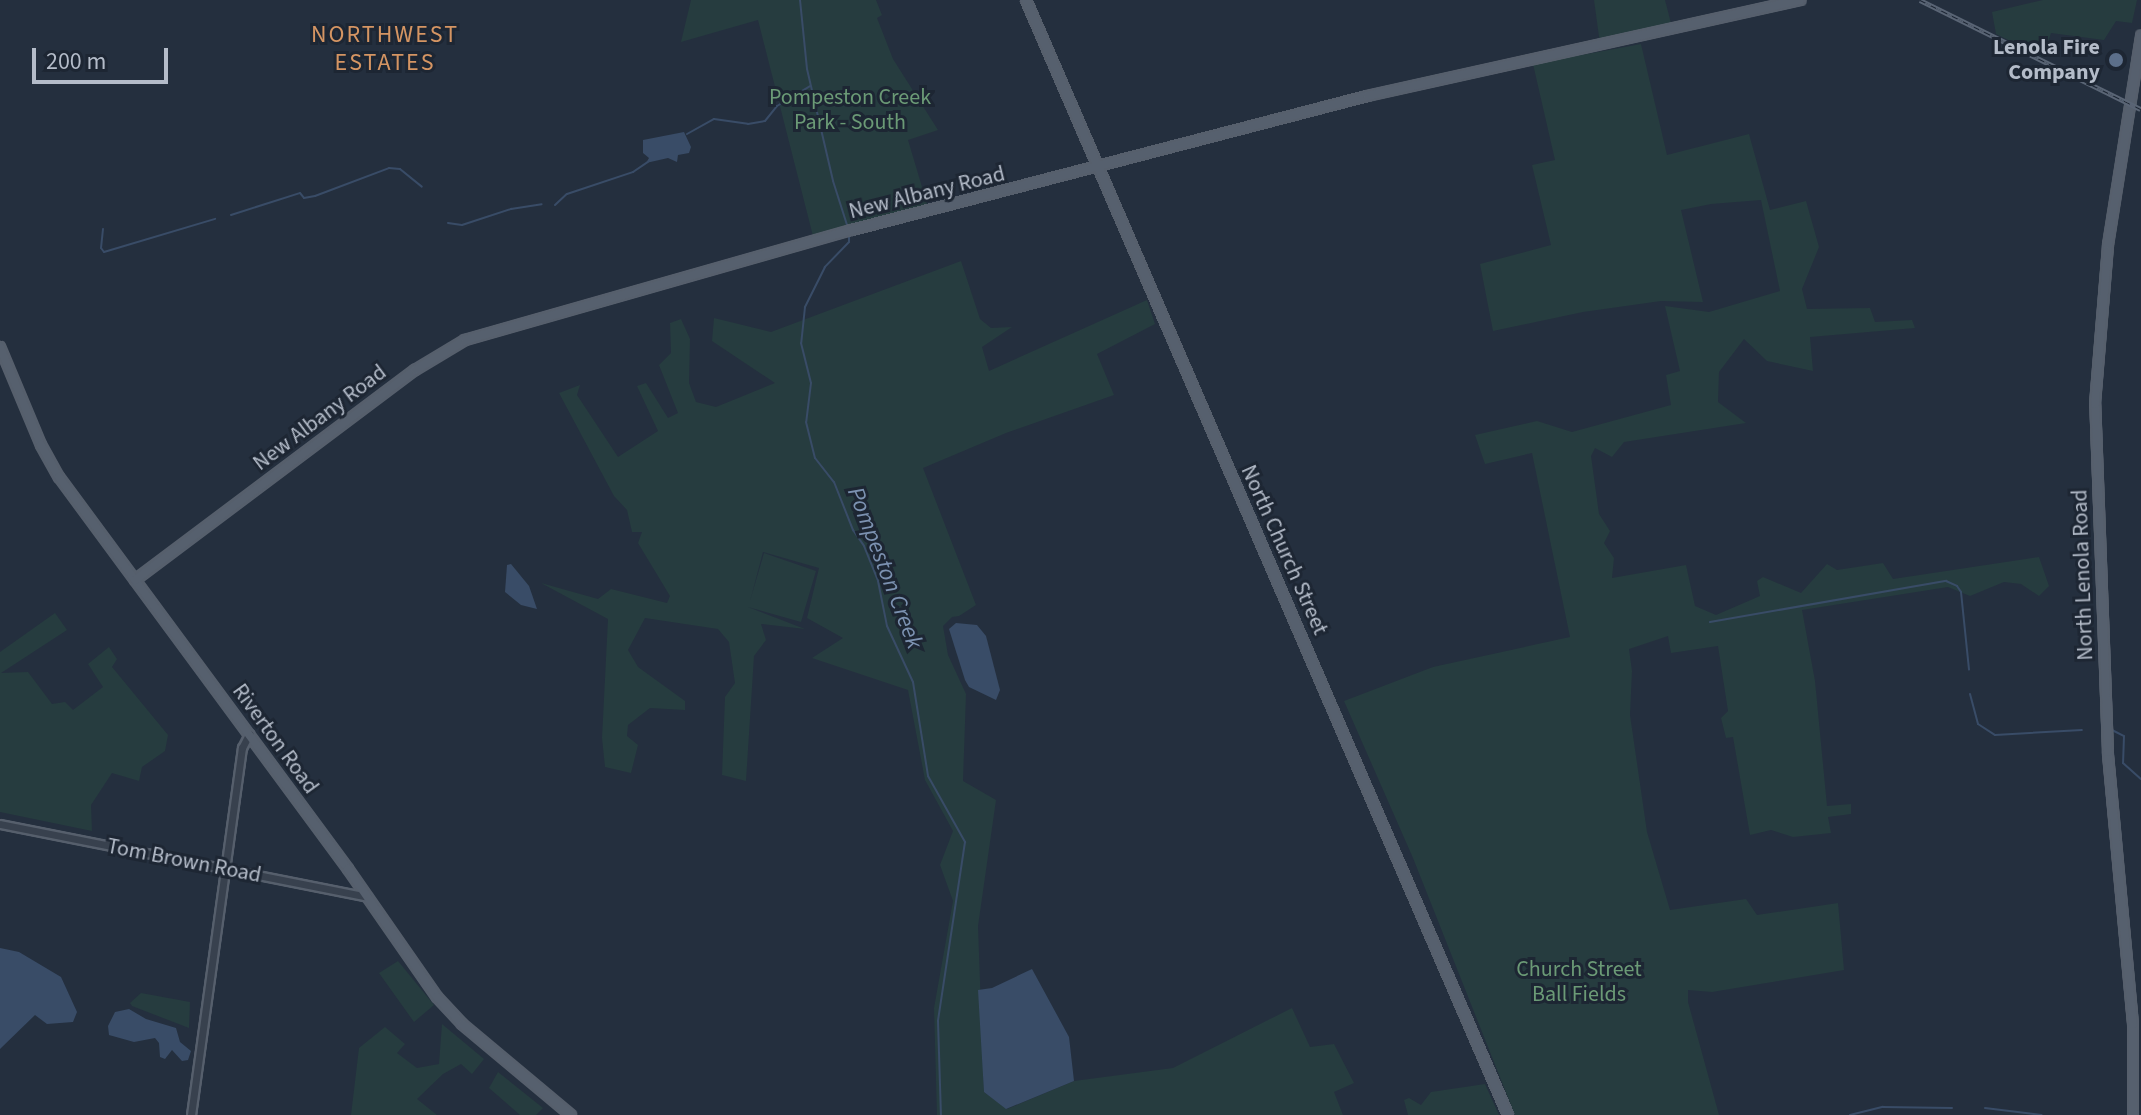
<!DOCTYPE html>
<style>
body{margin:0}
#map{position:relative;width:2141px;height:1115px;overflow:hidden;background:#242f3e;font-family:"Source Sans 3",sans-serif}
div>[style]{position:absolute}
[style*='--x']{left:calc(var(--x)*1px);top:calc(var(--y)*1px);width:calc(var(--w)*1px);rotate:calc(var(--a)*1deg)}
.green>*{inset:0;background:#263c3f}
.water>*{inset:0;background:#394c67}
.stream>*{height:2px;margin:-1px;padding:0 1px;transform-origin:1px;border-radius:1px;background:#394c67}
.roads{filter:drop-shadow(2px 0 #565f6c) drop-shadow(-2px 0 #565f6c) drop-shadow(0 2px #565f6c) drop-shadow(0 -2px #565f6c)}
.minor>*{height:7px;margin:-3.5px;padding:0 3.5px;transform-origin:3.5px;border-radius:3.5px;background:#38414e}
.major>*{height:8px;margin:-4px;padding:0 4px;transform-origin:4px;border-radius:4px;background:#56606e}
.rail>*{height:5px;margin-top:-2.5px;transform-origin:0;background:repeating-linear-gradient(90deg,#1d2633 0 6px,#5a6575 0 12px);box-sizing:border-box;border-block:2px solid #5a6575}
.dots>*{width:22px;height:22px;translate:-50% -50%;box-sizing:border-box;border:4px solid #1d2633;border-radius:50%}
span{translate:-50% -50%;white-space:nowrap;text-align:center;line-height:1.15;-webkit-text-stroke:6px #1d2633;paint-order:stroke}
.poi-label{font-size:22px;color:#b4bcc9;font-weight:700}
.right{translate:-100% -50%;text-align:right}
.park-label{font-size:22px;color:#6b9a76}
.street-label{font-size:22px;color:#b4bcc9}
.neighbourhood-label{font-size:24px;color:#d59563;letter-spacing:2px}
.water-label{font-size:24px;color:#7c92b1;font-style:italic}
.scale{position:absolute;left:32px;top:48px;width:136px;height:36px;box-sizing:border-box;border:4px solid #b4bcc9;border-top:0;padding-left:10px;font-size:24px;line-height:28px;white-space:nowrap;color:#b4bcc9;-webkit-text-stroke:6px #1d2633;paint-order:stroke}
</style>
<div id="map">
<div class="green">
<i style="clip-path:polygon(691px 0,876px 0,882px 15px,877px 18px,893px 59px,938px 130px,908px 140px,928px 207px,813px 236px,758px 20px,681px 42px)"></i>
<i style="clip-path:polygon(1594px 0,1665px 0,1672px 27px,1600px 44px)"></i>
<i style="clip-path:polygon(2043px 0,2137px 0,2132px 23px,2116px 21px,2104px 40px,2051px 33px,2043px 57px,1996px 34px,1992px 12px)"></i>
<i style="clip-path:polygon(1641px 44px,1667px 155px,1749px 134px,1770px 210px,1806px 201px,1819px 247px,1802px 289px,1807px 309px,1870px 308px,1875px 322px,1912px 320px,1915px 328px,1810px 337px,1813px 371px,1767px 361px,1744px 339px,1719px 372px,1718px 402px,1746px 423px,1624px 442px,1612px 457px,1595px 448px,1591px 456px,1599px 514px,1610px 531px,1604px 543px,1614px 558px,1612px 578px,1686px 565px,1695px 606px,1716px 615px,1760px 596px,1757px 581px,1763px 577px,1801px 593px,1827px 564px,1837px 570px,1883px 563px,1893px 579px,2039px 557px,2049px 586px,2039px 596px,2021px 584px,2004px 582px,1970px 596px,1948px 587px,1802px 610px,1815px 681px,1827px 806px,1851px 804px,1851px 814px,1828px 817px,1831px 833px,1793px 837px,1771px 830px,1750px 835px,1733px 737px,1726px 738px,1721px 718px,1728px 711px,1718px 646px,1671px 653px,1668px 636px,1629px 649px,1632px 671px,1630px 715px,1647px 832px,1670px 910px,1746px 899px,1757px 915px,1838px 903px,1844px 970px,1712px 992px,1688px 990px,1688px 1002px,1719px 1115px,1515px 1115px,1413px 858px,1344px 701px,1433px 667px,1570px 637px,1532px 453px,1485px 464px,1475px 435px,1537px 421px,1572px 432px,1671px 405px,1666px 375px,1680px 371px,1665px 306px,1709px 312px,1780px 291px,1761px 200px,1711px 204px,1681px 210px,1703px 302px,1661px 301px,1583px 312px,1493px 331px,1480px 264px,1551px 245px,1532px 165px,1555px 160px,1533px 64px)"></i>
<i style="clip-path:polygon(961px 261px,980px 319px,991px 328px,1012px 327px,982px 347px,989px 371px,1147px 300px,1155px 324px,1097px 354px,1114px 395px,1006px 433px,923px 468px,976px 605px,959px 616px,952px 617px,943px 626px,948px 655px,966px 694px,963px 781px,996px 800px,978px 926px,984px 1092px,1007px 1109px,1074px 1081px,1173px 1068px,1292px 1008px,1310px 1047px,1334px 1044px,1354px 1083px,1334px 1092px,1343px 1115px,937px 1115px,934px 1008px,953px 901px,940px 865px,953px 831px,925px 780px,908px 690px,812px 658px,843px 638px,807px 618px,819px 568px,763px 552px,750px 601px,764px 553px,816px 571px,801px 622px,748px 607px,805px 629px,761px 624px,766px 640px,754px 656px,746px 781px,722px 775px,725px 697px,735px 683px,729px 642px,718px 629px,645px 618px,628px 650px,638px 667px,685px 701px,685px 710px,650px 708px,628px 725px,627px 736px,638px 745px,631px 773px,605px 767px,602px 738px,608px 619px,541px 583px,598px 599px,611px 589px,667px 603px,670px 596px,638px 543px,642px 532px,632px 532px,627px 510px,614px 496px,559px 393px,580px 385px,577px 395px,618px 457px,658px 431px,637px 386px,646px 383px,668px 418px,678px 413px,659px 365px,671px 353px,670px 323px,681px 319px,690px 339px,689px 383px,696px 402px,716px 407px,775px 383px,712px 341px,714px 318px,771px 332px)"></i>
<i style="clip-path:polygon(55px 613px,67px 630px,1px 673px,28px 672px,52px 704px,65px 702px,73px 710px,103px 687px,88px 664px,109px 647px,117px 659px,112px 667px,168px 735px,165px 751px,142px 767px,139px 781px,112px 773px,91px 805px,92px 831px,0 812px,0 652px)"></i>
<i style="clip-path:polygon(398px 961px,434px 1005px,414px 1022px,379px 973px)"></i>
<i style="clip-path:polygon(141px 993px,190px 1002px,189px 1028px,132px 1006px,130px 1003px)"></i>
<i style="clip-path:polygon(442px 1024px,484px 1059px,472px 1074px,461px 1064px,443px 1074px,417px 1099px,437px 1115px,351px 1115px,359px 1048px,385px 1027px,405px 1044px,397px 1053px,417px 1068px,439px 1064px)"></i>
<i style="clip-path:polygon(498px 1072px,543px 1108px,536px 1115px,520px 1115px,489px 1088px)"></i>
<i style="clip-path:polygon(1485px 1084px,1499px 1115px,1408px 1115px,1404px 1100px,1409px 1098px,1421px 1105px,1431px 1092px)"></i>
</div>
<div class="water">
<i style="clip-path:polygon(684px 132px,691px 147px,689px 153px,678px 155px,677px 162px,668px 158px,646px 163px,649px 158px,643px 153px,643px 140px)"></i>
<i style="clip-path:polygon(511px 564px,529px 586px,537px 609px,521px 605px,505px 592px,507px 565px)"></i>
<i style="clip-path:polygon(956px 623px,977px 625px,986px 636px,1000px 690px,996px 700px,969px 687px,965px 680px,949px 629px)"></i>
<i style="clip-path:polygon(0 948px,19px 952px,61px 977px,77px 1012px,73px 1022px,47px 1024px,35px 1015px,0 1049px)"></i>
<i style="clip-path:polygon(1032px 969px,1069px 1037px,1074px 1081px,1006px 1109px,984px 1092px,978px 990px,992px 988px)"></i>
<i style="clip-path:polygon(129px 1009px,146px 1019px,176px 1028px,180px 1042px,191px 1051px,188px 1060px,182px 1061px,172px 1050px,165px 1059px,160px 1057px,159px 1043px,155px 1038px,134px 1042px,109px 1035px,108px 1026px,115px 1012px)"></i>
</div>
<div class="stream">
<i style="--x:800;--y:0;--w:69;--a:84.2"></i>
<i style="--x:807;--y:69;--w:115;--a:76.9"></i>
<i style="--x:833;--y:181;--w:49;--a:72.3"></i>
<i style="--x:687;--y:134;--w:31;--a:-29"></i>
<i style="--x:714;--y:119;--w:34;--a:8"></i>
<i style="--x:748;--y:124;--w:17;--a:-10"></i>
<i style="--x:765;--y:121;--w:19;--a:-51"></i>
<i style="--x:777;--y:106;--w:39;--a:-31"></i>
<i style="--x:555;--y:205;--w:16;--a:-43"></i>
<i style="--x:567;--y:194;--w:70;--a:-18.4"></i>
<i style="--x:633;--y:172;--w:18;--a:-34"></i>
<i style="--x:231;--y:215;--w:72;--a:-17.7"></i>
<i style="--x:300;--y:193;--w:6;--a:51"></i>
<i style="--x:304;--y:198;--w:11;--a:-10"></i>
<i style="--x:315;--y:196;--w:79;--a:-20.7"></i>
<i style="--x:389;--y:168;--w:11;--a:5"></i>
<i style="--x:400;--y:169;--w:28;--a:39"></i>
<i style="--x:448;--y:223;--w:14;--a:8"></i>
<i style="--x:462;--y:225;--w:52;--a:-18.1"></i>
<i style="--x:511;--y:209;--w:31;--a:-9"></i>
<i style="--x:103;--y:229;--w:19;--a:96"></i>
<i style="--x:101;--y:248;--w:5;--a:53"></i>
<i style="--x:104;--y:252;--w:116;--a:-16.6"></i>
<i style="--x:849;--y:234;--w:8;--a:90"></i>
<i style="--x:849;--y:242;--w:35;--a:134"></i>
<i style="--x:825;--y:267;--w:45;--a:116.6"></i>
<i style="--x:805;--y:307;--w:36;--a:96"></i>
<i style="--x:801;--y:343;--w:41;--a:76"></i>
<i style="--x:811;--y:383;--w:39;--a:97"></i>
<i style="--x:806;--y:422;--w:37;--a:76"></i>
<i style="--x:815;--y:458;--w:31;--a:52"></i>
<i style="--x:834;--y:482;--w:52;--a:68.4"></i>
<i style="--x:853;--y:530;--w:19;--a:55"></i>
<i style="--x:864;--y:546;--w:38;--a:68"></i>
<i style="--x:878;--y:581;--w:46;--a:78.7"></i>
<i style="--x:887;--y:626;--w:62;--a:65.1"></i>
<i style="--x:913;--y:682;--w:95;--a:80.9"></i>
<i style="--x:928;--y:776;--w:76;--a:60.7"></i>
<i style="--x:965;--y:842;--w:181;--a:98.6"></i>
<i style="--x:938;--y:1021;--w:94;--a:88.2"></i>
<i style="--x:1710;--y:622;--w:240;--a:-9.9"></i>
<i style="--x:1946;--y:581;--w:12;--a:24"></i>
<i style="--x:1957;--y:586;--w:7;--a:56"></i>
<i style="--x:1961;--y:592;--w:78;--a:84.1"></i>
<i style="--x:1970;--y:694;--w:31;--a:75"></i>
<i style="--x:1978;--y:724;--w:20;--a:33"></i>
<i style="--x:1995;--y:735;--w:87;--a:-3.3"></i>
<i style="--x:2112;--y:730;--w:13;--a:27"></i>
<i style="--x:2124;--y:736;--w:27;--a:92"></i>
<i style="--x:2123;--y:763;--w:24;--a:42"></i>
<i style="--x:1985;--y:1108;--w:57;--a:7"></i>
<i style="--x:1850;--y:1115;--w:34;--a:-14"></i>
<i style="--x:1883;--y:1107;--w:69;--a:0.8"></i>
</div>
<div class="roads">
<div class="minor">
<i style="--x:0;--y:824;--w:374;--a:11.2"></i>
<i style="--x:191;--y:1115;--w:371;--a:-82.1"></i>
<i style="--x:242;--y:748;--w:16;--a:-63"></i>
</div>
<div class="major">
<i style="--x:1026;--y:0;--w:1215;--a:66.62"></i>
<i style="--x:0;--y:347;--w:106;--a:67.3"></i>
<i style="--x:41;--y:445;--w:37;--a:61"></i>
<i style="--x:59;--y:477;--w:487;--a:53.6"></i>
<i style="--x:348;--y:869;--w:156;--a:55.2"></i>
<i style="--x:437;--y:997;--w:37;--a:47"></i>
<i style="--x:462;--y:1024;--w:142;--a:39.9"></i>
<i style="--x:135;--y:580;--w:350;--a:-36.9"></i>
<i style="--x:415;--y:370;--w:58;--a:-31"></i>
<i style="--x:465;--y:340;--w:402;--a:-15.9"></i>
<i style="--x:852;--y:230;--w:532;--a:-14.58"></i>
<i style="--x:1367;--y:96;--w:444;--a:-12.5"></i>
<i style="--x:2133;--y:1115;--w:91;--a:-90"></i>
<i style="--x:2133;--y:1024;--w:273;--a:-95.3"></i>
<i style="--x:2108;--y:752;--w:348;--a:-92.1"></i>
<i style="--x:2095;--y:404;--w:160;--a:-85.3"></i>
<i style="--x:2108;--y:245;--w:212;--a:-81"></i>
</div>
</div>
<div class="rail">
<i style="--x:1920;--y:0;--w:246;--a:26.3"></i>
</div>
<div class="dots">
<i style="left:2116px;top:60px;background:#5c6f8a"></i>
</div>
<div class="poi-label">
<span class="right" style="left:2100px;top:60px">Lenola Fire<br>Company</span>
</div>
<div class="park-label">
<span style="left:850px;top:110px">Pompeston Creek<br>Park - South</span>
<span style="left:1579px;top:982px">Church Street<br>Ball Fields</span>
</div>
<div class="street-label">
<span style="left:927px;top:193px;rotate:-14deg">New Albany Road</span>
<span style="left:320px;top:418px;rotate:-37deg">New Albany Road</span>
<span style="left:1284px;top:550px;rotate:66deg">North Church Street</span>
<span style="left:2083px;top:575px;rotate:-92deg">North Lenola Road</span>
<span style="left:275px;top:739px;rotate:54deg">Riverton Road</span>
<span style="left:184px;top:861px;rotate:11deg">Tom Brown Road</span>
</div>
<div class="neighbourhood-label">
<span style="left:385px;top:49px">NORTHWEST<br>ESTATES</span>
</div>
<div class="water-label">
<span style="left:885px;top:568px;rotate:69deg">Pompeston Creek</span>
</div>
<div class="scale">200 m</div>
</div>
